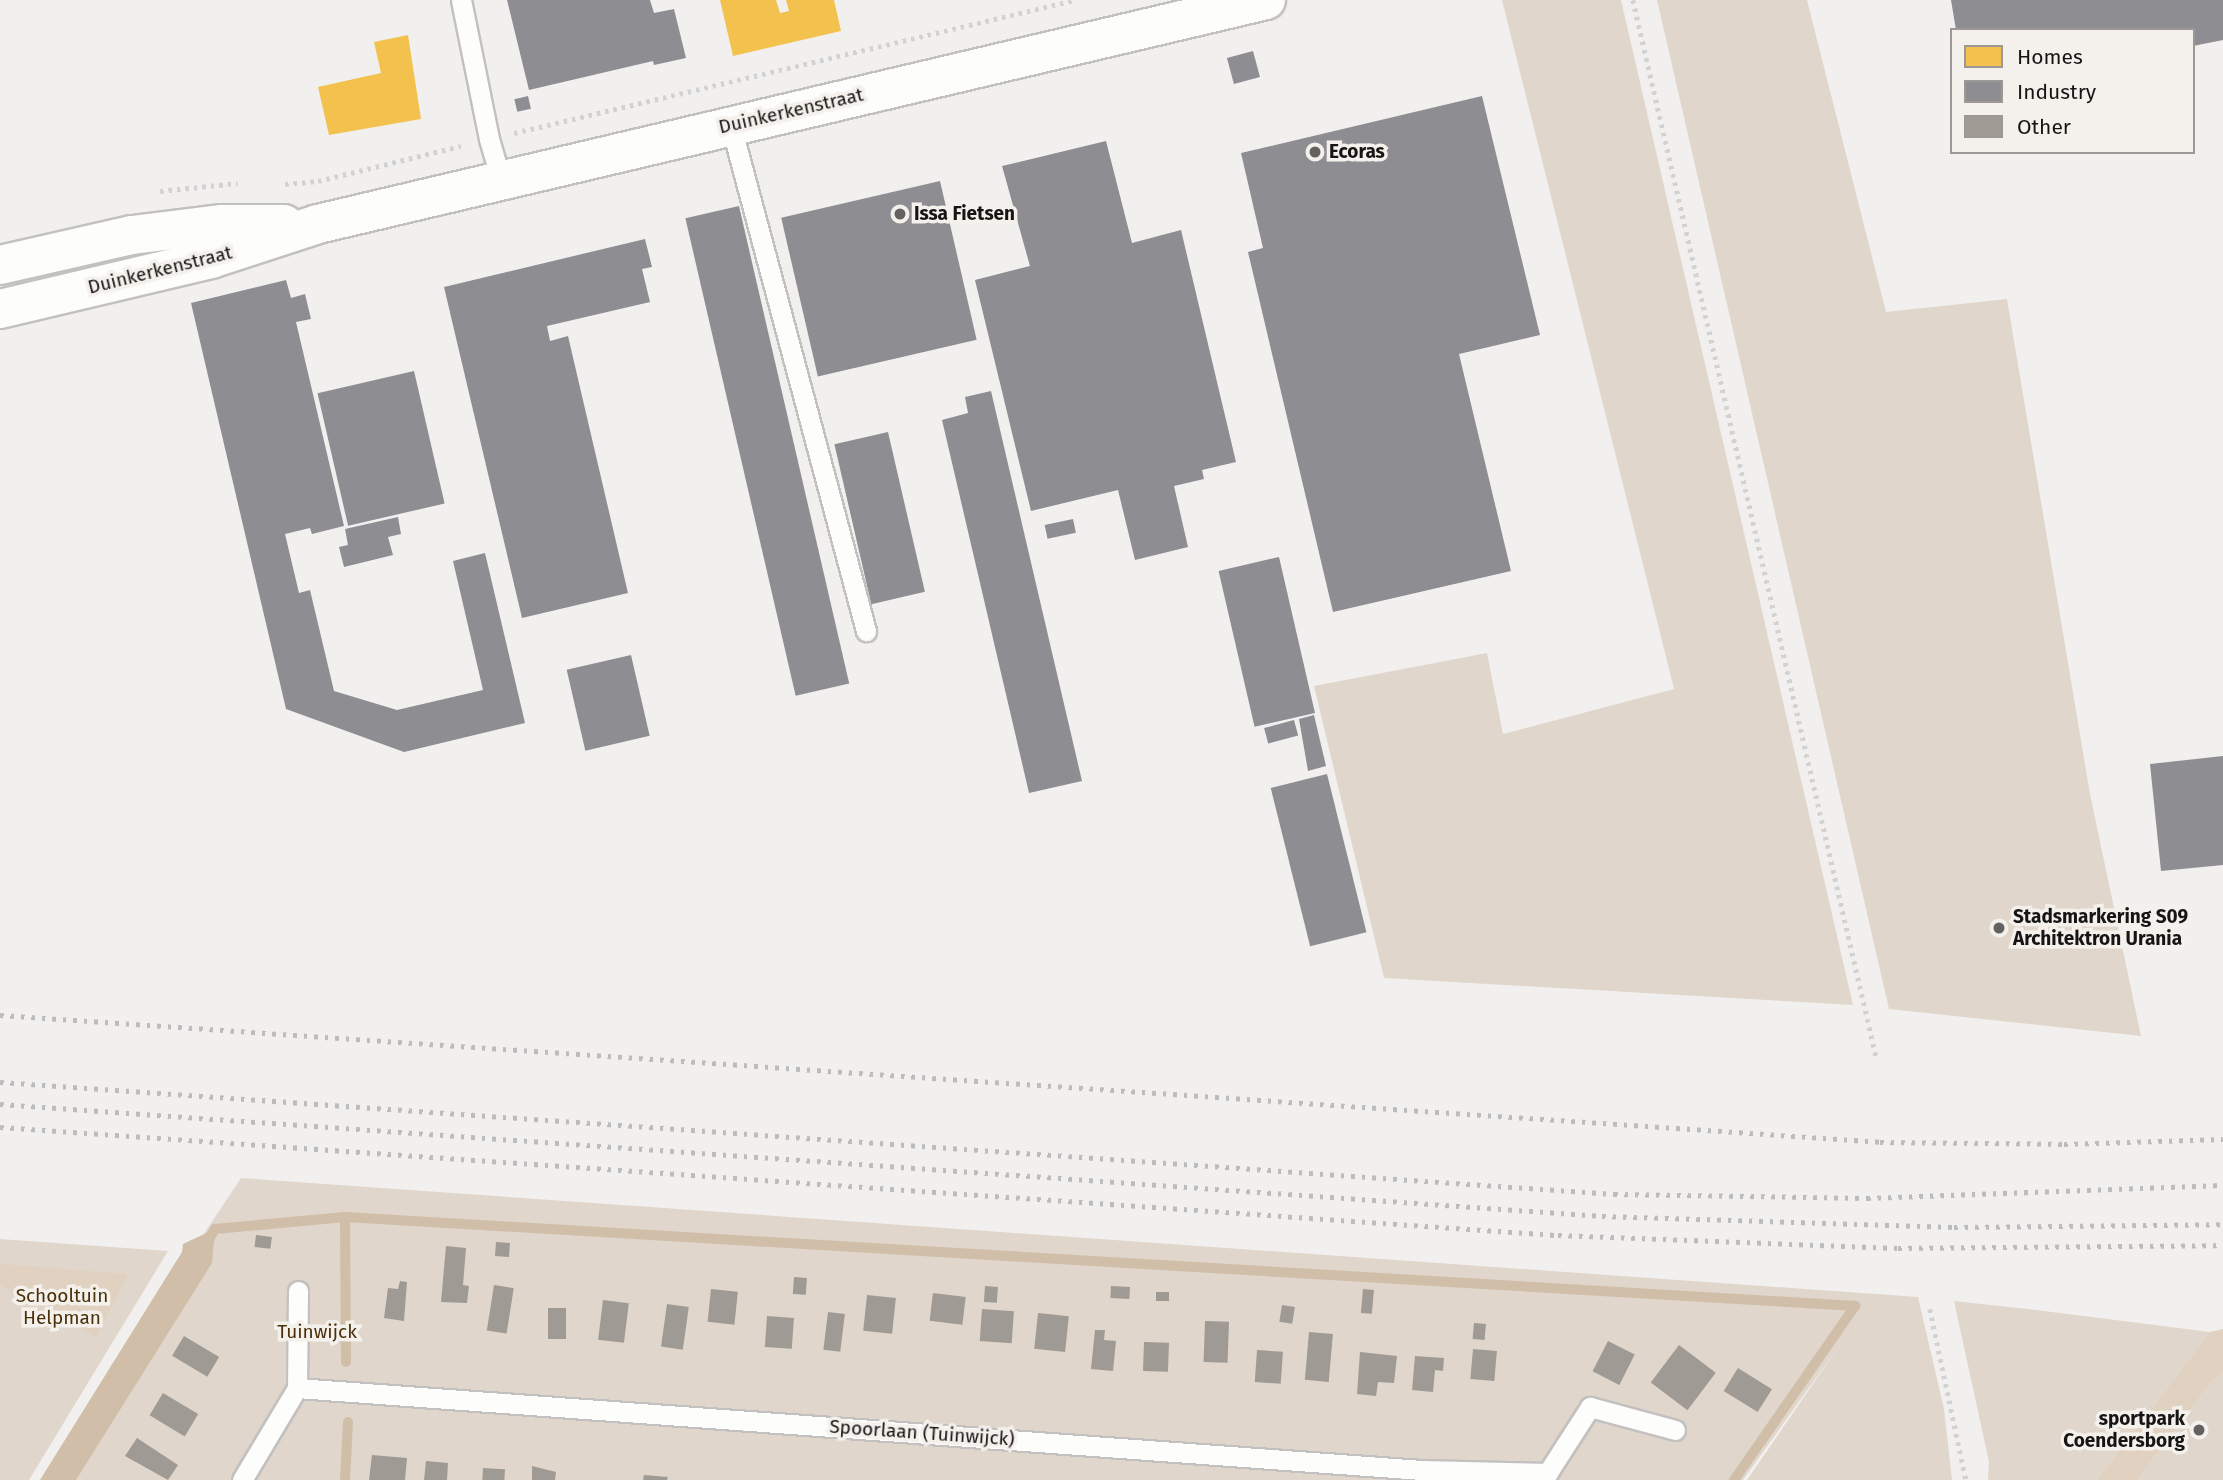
<!DOCTYPE html>
<style>
body{margin:0}
#map{position:relative;width:2223px;height:1480px;overflow:hidden;background:#f2f0ee;font-family:"Fira Sans",sans-serif}
div>[style]{position:absolute}
[style*='--x']{left:calc(var(--x)*1px);top:calc(var(--y)*1px);width:calc(var(--w)*1px);rotate:calc(var(--a)*1deg)}
.green>*{inset:0;background:#e0d6cb}
.forest>*{inset:0;background:#e0d1c0}
.water>*{inset:0;background:#d0bea9}
.homes>*{inset:0;background:#f2c14e}
.industry>*{inset:0;background:#8d8d92;transform-origin:0 0}
.stream>*{height:10px;margin:-5px;padding:0 5px;transform-origin:5px;border-radius:5px;background:#d0bea9}
.building>*{inset:0;background:#9f9a94;transform-origin:0 0}
.path>*{height:4.5px;margin-top:-2.25px;transform-origin:0;background:repeating-linear-gradient(90deg,#d3d2d2 0 3.5px,transparent 0 8.5px)}
.roads{filter:drop-shadow(2px 0 #c3c1bf) drop-shadow(-2px 0 #c3c1bf) drop-shadow(0 2px #c3c1bf) drop-shadow(0 -2px #c3c1bf)}
.lane>*{height:19px;margin:-9.5px;padding:0 9.5px;transform-origin:9.5px;border-radius:9.5px;background:#fdfdfc}
.secondary>*{height:38px;margin:-19px;padding:0 19px;transform-origin:19px;border-radius:19px;background:#fdfdfc}
.rail>*{height:5px;margin-top:-2.5px;transform-origin:0;background:repeating-linear-gradient(90deg,#bdbcbc 0 3.5px,transparent 0 10.5px)}
.dots>*{width:19px;height:19px;translate:-50% -50%;box-sizing:border-box;border:4px solid #f4f0ec;border-radius:50%}
span{translate:-50% -50%;white-space:nowrap;text-align:center;line-height:1.15;-webkit-text-stroke:7px #f4f0ec;paint-order:stroke}
.street-label{font-size:19px;color:#161514}
.poi-label{font-size:19px;color:#161514;font-weight:700}
.left{translate:0 -50%;text-align:left}
.right{translate:-100% -50%;text-align:right}
.park-label{font-size:19px;color:#4a2f09}
.legend{position:absolute;left:1950px;top:28px;width:245px;height:126px;box-sizing:border-box;background:#f4f0ec;border:2px solid #9b9896;margin:0;padding:9px 12px;list-style:none;font-size:21px;color:#161514}
.legend li{display:flex;align-items:center;gap:14px;height:35px}
.legend b{width:35px;border:2px solid #9b9896}
</style>
<div id="map">
<div class="green">
<i style="clip-path:polygon(1502px 0,1621px 0,1853px 1005px,1384px 978px,1314px 686px,1487px 653px,1503px 734px,1674px 689px)"></i>
<i style="clip-path:polygon(1657px 0,1807px 0,1886px 312px,2007px 299px,2090px 794px,2141px 1036px,1889px 1009px)"></i>
<i style="clip-path:polygon(241px 1178px,1918px 1297px,1944px 1409px,1952px 1480px,1747px 1480px,1841px 1343px,1743px 1480px,40px 1480px)"></i>
<i style="clip-path:polygon(0 1239px,168px 1251px,29px 1480px,0 1480px)"></i>
<i style="clip-path:polygon(1954px 1301px,2036px 1310px,2210px 1332px,2097px 1480px,1988px 1480px,1989px 1462px)"></i>
<i style="clip-path:polygon(2223px 1373px,2223px 1480px,2137px 1480px,2213px 1380px)"></i>
</div>
<div class="forest">
<i style="clip-path:polygon(0 1264px,128px 1274px,96px 1337px,0 1285px)"></i>
<i style="clip-path:polygon(2223px 1329px,2223px 1373px,2213px 1380px,2137px 1480px,2097px 1480px,2210px 1332px)"></i>
</div>
<div class="water">
<i style="clip-path:polygon(215px 1229px,212px 1263px,76px 1480px,40px 1480px,182px 1252px,183px 1244px)"></i>
</div>
<div class="homes">
<i style="clip-path:polygon(720px 0,776px 0,780px 13px,789px 11px,786px 0,834px 0,841px 31px,733px 56px)"></i>
<i style="clip-path:polygon(408px 35px,421px 119px,329px 135px,318px 87px,381px 73px,374px 42px)"></i>
</div>
<div class="industry">
<i style="clip-path:polygon(507px 0,650px 0,654px 13px,674px 9px,686px 58px,654px 65px,653px 61px,529px 90px)"></i>
<i style="clip-path:polygon(1951px 0,2223px 0,2223px 40px,2193px 46px,2193px 30px,1956px 30px)"></i>
<i style="left:1253px;top:51px;width:27px;height:27px;rotate:75deg"></i>
<i style="left:528px;top:96px;width:13px;height:14px;rotate:77deg"></i>
<i style="clip-path:polygon(1482px 96px,1540px 335px,1459px 354px,1511px 571px,1333px 612px,1248px 252px,1263px 248px,1241px 153px)"></i>
<i style="clip-path:polygon(1106px 141px,1132px 243px,1181px 230px,1236px 462px,1202px 470px,1204px 479px,1174px 486px,1188px 547px,1135px 560px,1118px 490px,1031px 511px,975px 280px,1030px 266px,1002px 166px)"></i>
<i style="left:940px;top:181px;width:163px;height:163px;rotate:77deg"></i>
<i style="left:739px;top:206px;width:490px;height:55px;rotate:77deg"></i>
<i style="clip-path:polygon(645px 239px,652px 267px,642px 269px,650px 302px,547px 326px,550px 341px,568px 336px,628px 593px,522px 618px,444px 287px)"></i>
<i style="clip-path:polygon(286px 280px,291px 298px,305px 294px,311px 319px,296px 322px,344px 526px,312px 534px,310px 528px,285px 534px,299px 593px,310px 590px,334px 691px,397px 710px,483px 690px,453px 561px,485px 553px,525px 723px,404px 752px,286px 709px,191px 303px)"></i>
<i style="left:414px;top:371px;width:136px;height:99px;rotate:77deg"></i>
<i style="clip-path:polygon(991px 391px,1082px 781px,1029px 793px,942px 420px,968px 413px,965px 397px)"></i>
<i style="left:888px;top:432px;width:164px;height:55px;rotate:77deg"></i>
<i style="clip-path:polygon(398px 517px,401px 534px,388px 537px,393px 555px,344px 567px,339px 547px,348px 545px,345px 529px)"></i>
<i style="left:1073px;top:519px;width:14px;height:29px;rotate:78deg"></i>
<i style="left:1279px;top:557px;width:160px;height:62px;rotate:77deg"></i>
<i style="left:631px;top:655px;width:83px;height:66px;rotate:77deg"></i>
<i style="clip-path:polygon(1314px 715px,1326px 766px,1308px 771px,1299px 719px)"></i>
<i style="left:1294px;top:720px;width:16px;height:31px;rotate:75deg"></i>
<i style="clip-path:polygon(2223px 756px,2223px 865px,2161px 871px,2150px 764px)"></i>
<i style="left:1327px;top:774px;width:163px;height:58px;rotate:76deg"></i>
</div>
<div class="stream">
<i style="--x:345;--y:1217;--w:145;--a:89.6"></i>
<i style="--x:208;--y:1241;--w:14;--a:-60"></i>
<i style="--x:215;--y:1229;--w:131;--a:-5.3"></i>
<i style="--x:345;--y:1217;--w:1513;--a:3.37"></i>
<i style="--x:1855;--y:1306;--w:212;--a:124.8"></i>
<i style="--x:345;--y:1480;--w:58;--a:-87"></i>
</div>
<div class="building">
<i style="left:256px;top:1235px;width:16px;height:12px;rotate:7deg"></i>
<i style="left:496px;top:1242px;width:14px;height:14px;rotate:4deg"></i>
<i style="clip-path:polygon(446px 1246px,466px 1248px,463px 1285px,469px 1286px,467px 1303px,441px 1302px)"></i>
<i style="left:794px;top:1277px;width:13px;height:17px;rotate:4deg"></i>
<i style="clip-path:polygon(400px 1281px,407px 1282px,404px 1321px,384px 1318px,388px 1288px,398px 1289px)"></i>
<i style="left:494px;top:1285px;width:20px;height:46px;rotate:9deg"></i>
<i style="left:985px;top:1286px;width:13px;height:16px;rotate:4deg"></i>
<i style="left:1111px;top:1286px;width:19px;height:12px;rotate:3deg"></i>
<i style="left:711px;top:1289px;width:27px;height:33px;rotate:6deg"></i>
<i style="left:1363px;top:1289px;width:11px;height:24px;rotate:5deg"></i>
<i style="left:1156px;top:1292px;width:13px;height:9px"></i>
<i style="left:933px;top:1293px;width:33px;height:28px;rotate:7deg"></i>
<i style="left:867px;top:1295px;width:29px;height:36px;rotate:6deg"></i>
<i style="left:603px;top:1300px;width:26px;height:40px;rotate:7deg"></i>
<i style="left:667px;top:1304px;width:22px;height:43px;rotate:8deg"></i>
<i style="left:1282px;top:1305px;width:13px;height:17px;rotate:9deg"></i>
<i style="left:548px;top:1308px;width:18px;height:31px"></i>
<i style="left:982px;top:1309px;width:32px;height:32px;rotate:4deg"></i>
<i style="left:828px;top:1312px;width:17px;height:38px;rotate:7deg"></i>
<i style="left:1038px;top:1313px;width:31px;height:36px;rotate:6deg"></i>
<i style="left:767px;top:1316px;width:27px;height:31px;rotate:4deg"></i>
<i style="left:1205px;top:1321px;width:24px;height:41px;rotate:2deg"></i>
<i style="left:1474px;top:1323px;width:12px;height:16px;rotate:5deg"></i>
<i style="clip-path:polygon(1095px 1330px,1105px 1330px,1104px 1340px,1116px 1341px,1113px 1371px,1091px 1369px)"></i>
<i style="left:1309px;top:1332px;width:24px;height:48px;rotate:5deg"></i>
<i style="left:184px;top:1336px;width:41px;height:23px;rotate:31deg"></i>
<i style="left:1608px;top:1341px;width:30px;height:34px;rotate:27deg"></i>
<i style="left:1144px;top:1342px;width:25px;height:29px;rotate:2deg"></i>
<i style="left:1679px;top:1345px;width:46px;height:47px;rotate:37deg"></i>
<i style="left:1473px;top:1349px;width:24px;height:30px;rotate:5deg"></i>
<i style="left:1257px;top:1350px;width:26px;height:32px;rotate:4deg"></i>
<i style="clip-path:polygon(1360px 1352px,1397px 1356px,1394px 1383px,1378px 1382px,1376px 1396px,1357px 1394px)"></i>
<i style="clip-path:polygon(1415px 1356px,1444px 1358px,1443px 1371px,1435px 1370px,1433px 1392px,1412px 1390px)"></i>
<i style="left:1738px;top:1368px;width:40px;height:27px;rotate:32deg"></i>
<i style="left:163px;top:1393px;width:41px;height:26px;rotate:31deg"></i>
<i style="clip-path:polygon(137px 1438px,178px 1465px,168px 1480px,125px 1456px)"></i>
<i style="clip-path:polygon(372px 1455px,407px 1458px,405px 1480px,369px 1480px)"></i>
<i style="clip-path:polygon(426px 1461px,448px 1463px,447px 1480px,424px 1480px)"></i>
<i style="clip-path:polygon(532px 1466px,556px 1472px,555px 1480px,532px 1480px)"></i>
<i style="left:483px;top:1468px;width:22px;height:12px;rotate:3deg"></i>
<i style="clip-path:polygon(644px 1475px,668px 1477px,667px 1480px,643px 1480px)"></i>
</div>
<div class="path">
<i style="--x:1633;--y:0;--w:1084;--a:77.04"></i>
<i style="--x:514;--y:133;--w:577;--a:-13.34"></i>
<i style="--x:285;--y:184;--w:33;--a:-5"></i>
<i style="--x:318;--y:181;--w:147;--a:-13.8"></i>
<i style="--x:160;--y:191;--w:78;--a:-5.9"></i>
<i style="--x:1930;--y:1309;--w:175;--a:78.1"></i>
</div>
<div class="roads">
<div class="lane">
<i style="--x:461;--y:0;--w:142;--a:78.6"></i>
<i style="--x:489;--y:139;--w:43;--a:73.7"></i>
<i style="--x:731;--y:126;--w:523;--a:75.03"></i>
<i style="--x:297;--y:1388;--w:1128;--a:4.17"></i>
<i style="--x:1422;--y:1470;--w:126;--a:1.4"></i>
<i style="--x:242;--y:1480;--w:107;--a:-59.1"></i>
<i style="--x:297;--y:1388;--w:97;--a:-89.4"></i>
<i style="--x:1543;--y:1480;--w:87;--a:-57.2"></i>
<i style="--x:1590;--y:1407;--w:88;--a:15.1"></i>
</div>
<div class="secondary">
<i style="--x:0;--y:265;--w:135;--a:-12.8"></i>
<i style="--x:132;--y:235;--w:91;--a:-7"></i>
<i style="--x:222;--y:224;--w:62;--a:0"></i>
<i style="--x:0;--y:309;--w:217;--a:-13.3"></i>
<i style="--x:211;--y:259;--w:113;--a:-18.1"></i>
<i style="--x:318;--y:224;--w:974;--a:-13.29"></i>
</div>
</div>
<div class="rail">
<i style="--x:0;--y:1015;--w:1884;--a:3.86"></i>
<i style="--x:1880;--y:1142;--w:184;--a:0.6"></i>
<i style="--x:2064;--y:1144;--w:159;--a:-1.8"></i>
<i style="--x:0;--y:1082;--w:1618;--a:3.97"></i>
<i style="--x:1614;--y:1194;--w:253;--a:0.9"></i>
<i style="--x:1867;--y:1198;--w:356;--a:-2.1"></i>
<i style="--x:0;--y:1104;--w:1606;--a:4"></i>
<i style="--x:1602;--y:1216;--w:352;--a:1.8"></i>
<i style="--x:1954;--y:1227;--w:269;--a:-0.6"></i>
<i style="--x:0;--y:1127;--w:1562;--a:3.97"></i>
<i style="--x:1558;--y:1235;--w:340;--a:2.2"></i>
<i style="--x:1898;--y:1248;--w:325;--a:-0.5"></i>
</div>
<div class="dots">
<i style="left:1315px;top:152px;background:#636260"></i>
<i style="left:900px;top:214px;background:#636260"></i>
<i style="left:1999px;top:928px;background:#636260"></i>
<i style="left:2199px;top:1430px;background:#636260"></i>
</div>
<div class="street-label">
<span style="left:791px;top:111px;rotate:-13deg">Duinkerkenstraat</span>
<span style="left:160px;top:270px;rotate:-14deg">Duinkerkenstraat</span>
<span style="left:922px;top:1433px;rotate:4deg">Spoorlaan (Tuinwijck)</span>
</div>
<div class="poi-label">
<span class="left" style="left:1329px;top:152px">Ecoras</span>
<span class="left" style="left:914px;top:214px">Issa Fietsen</span>
<span class="left" style="left:2013px;top:928px">Stadsmarkering S09<br>Architektron Urania</span>
<span class="right" style="left:2185px;top:1430px">sportpark<br>Coendersborg</span>
</div>
<div class="park-label">
<span style="left:62px;top:1307px">Schooltuin<br>Helpman</span>
<span style="left:317px;top:1332px">Tuinwijck</span>
</div>
<ul class="legend">
<li><b style="height:19px;background:#f2c14e"></b>Homes</li>
<li><b style="height:19px;background:#8d8d92"></b>Industry</li>
<li><b style="height:19px;background:#9f9a94"></b>Other</li>
</ul>
</div>
